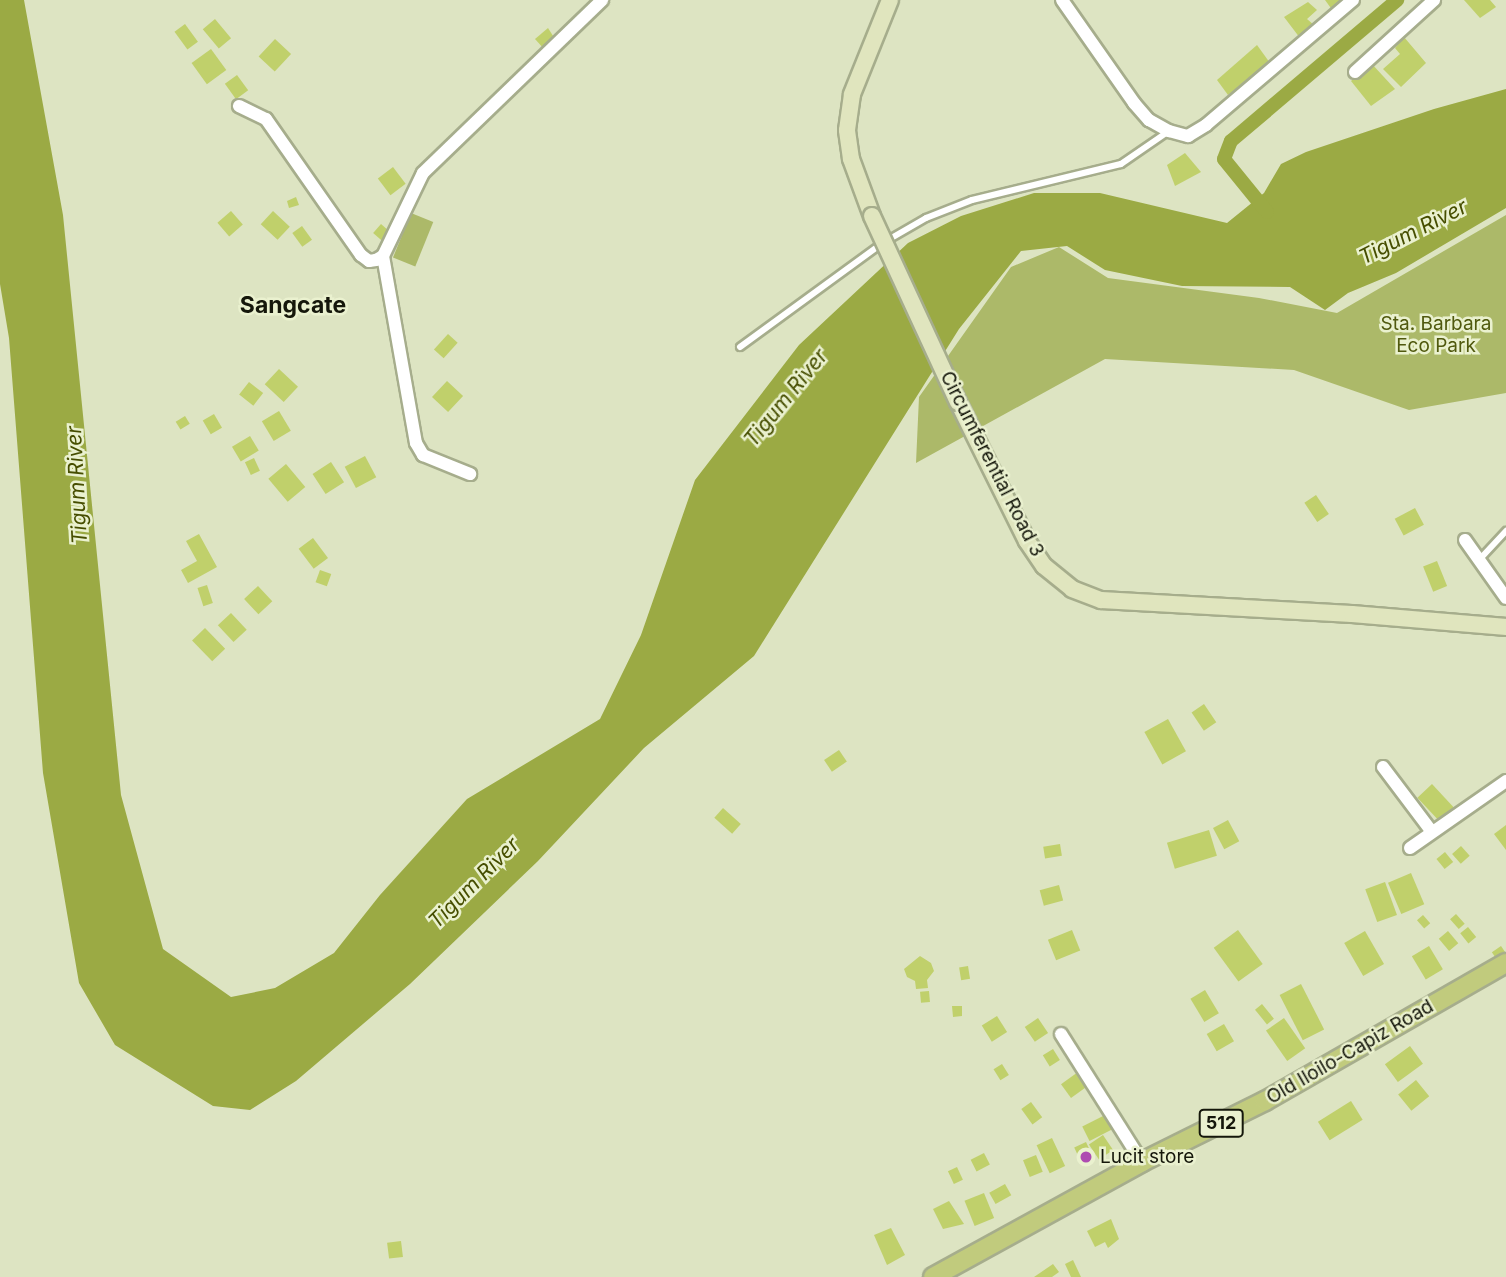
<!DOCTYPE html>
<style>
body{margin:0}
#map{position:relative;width:1506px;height:1277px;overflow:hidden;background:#dde4c2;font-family:Inter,sans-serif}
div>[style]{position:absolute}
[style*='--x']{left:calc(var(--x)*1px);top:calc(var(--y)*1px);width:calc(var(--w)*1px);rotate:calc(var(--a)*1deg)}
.green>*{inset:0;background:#acb969;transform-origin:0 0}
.water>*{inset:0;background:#9baa44}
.canal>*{height:14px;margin:-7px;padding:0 7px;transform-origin:7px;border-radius:7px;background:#9baa44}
.building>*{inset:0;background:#c0d06b;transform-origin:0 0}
.roads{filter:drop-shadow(2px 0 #a6ad8c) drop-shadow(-2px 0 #a6ad8c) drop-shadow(0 2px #a6ad8c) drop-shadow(0 -2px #a6ad8c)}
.lane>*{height:6px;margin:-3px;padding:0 3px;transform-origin:3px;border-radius:3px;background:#fff}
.street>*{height:12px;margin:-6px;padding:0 6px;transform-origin:6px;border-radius:6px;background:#fff}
.secondary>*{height:16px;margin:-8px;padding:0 8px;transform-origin:8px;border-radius:8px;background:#e0e5be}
.primary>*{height:18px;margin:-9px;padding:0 9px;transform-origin:9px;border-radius:9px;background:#c1cb7d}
.bridges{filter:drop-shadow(2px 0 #a6ad8c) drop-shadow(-2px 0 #a6ad8c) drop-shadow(0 2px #a6ad8c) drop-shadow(0 -2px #a6ad8c)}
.secondary-bridge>*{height:16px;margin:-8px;padding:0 8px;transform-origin:8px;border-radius:8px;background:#e0e5be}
.dots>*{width:19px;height:19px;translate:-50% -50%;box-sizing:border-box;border:4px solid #eaf1cf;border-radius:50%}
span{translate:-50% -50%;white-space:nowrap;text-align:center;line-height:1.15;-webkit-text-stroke:5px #eaf1cf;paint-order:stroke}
.shield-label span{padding:2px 5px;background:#eaf1cf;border:2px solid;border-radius:5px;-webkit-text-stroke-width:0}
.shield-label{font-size:18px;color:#15170b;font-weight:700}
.park-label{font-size:19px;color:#50590e}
.street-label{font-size:19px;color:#15170b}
.poi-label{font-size:19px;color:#15170b}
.left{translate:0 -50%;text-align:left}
.water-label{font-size:21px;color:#464e00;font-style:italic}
.quarter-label{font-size:23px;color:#15170b;font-weight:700}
</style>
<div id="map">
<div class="green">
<i style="left:411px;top:213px;width:24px;height:48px;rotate:22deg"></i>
<i style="clip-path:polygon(1506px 215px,1506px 393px,1409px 410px,1294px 370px,1105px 359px,916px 463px,919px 397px,1011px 267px,1059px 247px,1108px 278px,1259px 298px,1337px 313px)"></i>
</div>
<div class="water">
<i style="clip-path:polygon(0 0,24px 0,63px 215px,121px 795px,163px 949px,231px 997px,275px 988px,334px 953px,380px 895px,467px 799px,600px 719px,641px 635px,695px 480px,799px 345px,908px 243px,961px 216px,1034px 193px,1100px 193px,1227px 223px,1264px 193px,1281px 164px,1306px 152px,1434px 109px,1506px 89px,1506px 208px,1396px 273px,1348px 293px,1325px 310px,1290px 287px,1182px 286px,1105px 270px,1067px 246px,1021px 251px,959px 329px,754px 656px,644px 748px,538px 861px,410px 984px,296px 1081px,250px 1110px,213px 1106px,115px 1045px,79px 983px,43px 773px,9px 338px,0 284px)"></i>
</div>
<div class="canal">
<i style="--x:1267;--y:212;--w:68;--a:-129.1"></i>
<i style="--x:1224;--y:159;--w:19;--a:-69"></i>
<i style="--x:1231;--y:141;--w:218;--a:-40.3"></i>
</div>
<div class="building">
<i style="clip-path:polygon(1325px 0,1348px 0,1333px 11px)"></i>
<i style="clip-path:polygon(1464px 0,1490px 0,1496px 7px,1480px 18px)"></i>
<i style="clip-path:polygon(1308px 2px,1317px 10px,1307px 19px,1314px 25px,1300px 38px,1284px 17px)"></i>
<i style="left:215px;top:19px;width:25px;height:16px;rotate:50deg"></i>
<i style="left:185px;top:24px;width:22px;height:13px;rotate:54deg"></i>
<i style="clip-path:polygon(548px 28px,555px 39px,544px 49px,535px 39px)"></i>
<i style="clip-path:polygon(1404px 37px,1426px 63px,1401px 87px,1383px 69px,1400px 54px,1395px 48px)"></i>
<i style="left:275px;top:39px;width:22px;height:24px;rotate:43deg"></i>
<i style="clip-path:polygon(1257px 45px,1270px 63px,1228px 95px,1217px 80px)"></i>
<i style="left:211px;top:49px;width:26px;height:24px;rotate:54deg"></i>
<i style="clip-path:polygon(1371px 63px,1395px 89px,1371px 106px,1351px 81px)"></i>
<i style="left:237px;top:75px;width:19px;height:15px;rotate:54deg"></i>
<i style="clip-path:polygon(1185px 153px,1201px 172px,1175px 186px,1167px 165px)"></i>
<i style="left:393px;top:167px;width:21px;height:19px;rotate:53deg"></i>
<i style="clip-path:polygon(296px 197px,299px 205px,289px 208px,287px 201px)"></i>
<i style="left:231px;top:211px;width:18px;height:18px;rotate:49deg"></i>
<i style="left:273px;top:211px;width:23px;height:18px;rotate:43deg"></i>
<i style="left:381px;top:224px;width:11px;height:12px;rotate:41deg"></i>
<i style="left:302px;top:226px;width:17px;height:12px;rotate:54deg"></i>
<i style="left:448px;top:334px;width:13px;height:21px;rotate:42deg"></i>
<i style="left:279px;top:369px;width:26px;height:21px;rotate:43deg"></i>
<i style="left:447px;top:381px;width:22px;height:22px;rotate:43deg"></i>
<i style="left:249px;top:382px;width:18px;height:16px;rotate:38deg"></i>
<i style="left:279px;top:411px;width:23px;height:20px;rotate:59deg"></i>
<i style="left:214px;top:414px;width:16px;height:13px;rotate:60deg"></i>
<i style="left:185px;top:416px;width:9px;height:11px;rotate:58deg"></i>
<i style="left:250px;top:436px;width:17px;height:21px;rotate:59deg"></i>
<i style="left:365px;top:456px;width:24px;height:23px;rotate:62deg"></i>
<i style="left:254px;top:458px;width:14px;height:10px;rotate:65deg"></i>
<i style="left:331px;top:462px;width:24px;height:22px;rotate:57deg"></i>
<i style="left:286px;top:464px;width:30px;height:23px;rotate:50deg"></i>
<i style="left:1316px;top:495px;width:23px;height:14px;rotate:56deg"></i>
<i style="left:1415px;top:508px;width:19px;height:23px;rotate:62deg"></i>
<i style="clip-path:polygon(199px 534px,217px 567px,188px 583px,181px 570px,197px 561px,186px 541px)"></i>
<i style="left:313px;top:538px;width:25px;height:18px;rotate:53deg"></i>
<i style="left:1437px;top:561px;width:27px;height:15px;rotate:68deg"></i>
<i style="left:320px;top:570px;width:12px;height:13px;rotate:20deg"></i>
<i style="left:207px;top:585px;width:19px;height:10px;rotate:72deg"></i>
<i style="left:258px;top:586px;width:21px;height:19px;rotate:47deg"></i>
<i style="left:231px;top:613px;width:23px;height:18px;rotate:47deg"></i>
<i style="left:205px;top:628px;width:29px;height:18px;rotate:46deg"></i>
<i style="left:1204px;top:704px;width:22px;height:15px;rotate:56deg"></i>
<i style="left:1168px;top:719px;width:37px;height:27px;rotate:61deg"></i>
<i style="left:839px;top:750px;width:14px;height:18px;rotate:56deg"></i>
<i style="left:1432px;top:784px;width:33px;height:20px;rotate:47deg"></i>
<i style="left:723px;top:808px;width:24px;height:13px;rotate:42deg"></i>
<i style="left:1228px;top:820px;width:24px;height:17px;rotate:62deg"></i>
<i style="clip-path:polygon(1506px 825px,1506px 850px,1494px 834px)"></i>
<i style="left:1209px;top:830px;width:27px;height:44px;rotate:73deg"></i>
<i style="left:1060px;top:844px;width:12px;height:17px;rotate:81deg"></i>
<i style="left:1461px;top:846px;width:13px;height:12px;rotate:48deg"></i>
<i style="left:1445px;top:852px;width:13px;height:11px;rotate:51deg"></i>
<i style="left:1411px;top:873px;width:34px;height:25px;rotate:67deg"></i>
<i style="left:1385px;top:882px;width:35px;height:21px;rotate:70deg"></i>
<i style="left:1059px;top:885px;width:16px;height:20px;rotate:75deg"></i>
<i style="left:1456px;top:914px;width:13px;height:8px;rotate:48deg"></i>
<i style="left:1423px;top:915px;width:11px;height:8px;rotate:49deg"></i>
<i style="left:1468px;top:927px;width:13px;height:10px;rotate:51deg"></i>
<i style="left:1072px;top:930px;width:22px;height:26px;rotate:68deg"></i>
<i style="left:1238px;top:930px;width:42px;height:30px;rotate:54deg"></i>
<i style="left:1365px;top:931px;width:38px;height:24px;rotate:60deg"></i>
<i style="left:1448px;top:931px;width:16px;height:12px;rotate:50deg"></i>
<i style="left:1429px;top:946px;width:27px;height:20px;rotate:59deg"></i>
<i style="left:1501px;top:946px;width:7px;height:11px;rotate:56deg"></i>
<i style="clip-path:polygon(920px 956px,931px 963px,934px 971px,927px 980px,928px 988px,916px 989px,915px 981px,907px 977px,904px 969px)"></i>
<i style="left:968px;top:966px;width:13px;height:9px;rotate:81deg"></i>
<i style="left:1301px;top:984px;width:51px;height:24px;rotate:63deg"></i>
<i style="left:1205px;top:990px;width:27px;height:17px;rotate:59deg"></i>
<i style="left:929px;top:991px;width:11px;height:9px;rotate:85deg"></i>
<i style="left:1262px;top:1004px;width:19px;height:9px;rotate:51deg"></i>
<i style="clip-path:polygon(952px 1006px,962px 1006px,962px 1016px,953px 1017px)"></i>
<i style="left:997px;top:1016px;width:19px;height:18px;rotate:58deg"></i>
<i style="left:1038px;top:1018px;width:18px;height:16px;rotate:56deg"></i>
<i style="left:1284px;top:1018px;width:37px;height:22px;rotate:55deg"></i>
<i style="left:1224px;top:1024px;width:20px;height:20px;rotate:60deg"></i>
<i style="left:1410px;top:1046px;width:22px;height:31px;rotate:54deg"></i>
<i style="left:1053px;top:1049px;width:13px;height:12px;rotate:58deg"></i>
<i style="left:1002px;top:1064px;width:13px;height:10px;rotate:58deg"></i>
<i style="left:1078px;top:1072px;width:17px;height:21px;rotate:54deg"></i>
<i style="left:1416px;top:1080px;width:21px;height:23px;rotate:51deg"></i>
<i style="left:1351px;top:1101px;width:22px;height:39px;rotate:58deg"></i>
<i style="left:1031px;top:1102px;width:19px;height:12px;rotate:54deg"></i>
<i style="left:1109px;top:1113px;width:16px;height:30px;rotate:63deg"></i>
<i style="left:1103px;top:1135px;width:18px;height:17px;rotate:56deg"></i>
<i style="left:1052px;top:1138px;width:31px;height:17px;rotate:65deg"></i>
<i style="left:1086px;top:1142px;width:19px;height:13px;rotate:65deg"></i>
<i style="left:984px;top:1153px;width:13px;height:15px;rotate:63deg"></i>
<i style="left:1036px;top:1155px;width:18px;height:14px;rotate:68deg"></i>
<i style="left:957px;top:1167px;width:14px;height:10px;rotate:65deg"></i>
<i style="left:1005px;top:1184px;width:13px;height:18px;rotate:61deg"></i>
<i style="left:984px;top:1193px;width:27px;height:21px;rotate:68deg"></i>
<i style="clip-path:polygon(949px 1201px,964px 1224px,943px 1229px,933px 1209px)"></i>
<i style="clip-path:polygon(1111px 1219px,1119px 1239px,1108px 1248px,1105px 1242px,1095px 1247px,1087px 1231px)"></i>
<i style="clip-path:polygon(891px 1228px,905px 1255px,887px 1265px,874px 1235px)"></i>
<i style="left:401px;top:1241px;width:16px;height:14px;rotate:83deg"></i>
<i style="clip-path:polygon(1073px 1260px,1081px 1277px,1071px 1277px,1065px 1264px)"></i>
<i style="clip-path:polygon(1053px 1264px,1059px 1272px,1052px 1277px,1034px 1277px)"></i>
</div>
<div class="roads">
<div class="lane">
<i style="--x:740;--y:347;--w:175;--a:-36.1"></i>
<i style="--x:881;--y:244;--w:52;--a:-30"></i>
<i style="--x:926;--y:218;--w:49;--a:-21.4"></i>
<i style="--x:972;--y:200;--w:153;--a:-13.6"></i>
<i style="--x:1121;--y:164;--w:58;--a:-34.5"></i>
<i style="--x:1479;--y:560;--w:40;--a:-47"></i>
</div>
<div class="street">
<i style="--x:1062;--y:0;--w:126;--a:55"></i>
<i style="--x:1134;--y:103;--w:23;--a:49"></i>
<i style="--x:1149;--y:120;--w:23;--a:29"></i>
<i style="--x:1169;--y:131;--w:20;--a:15"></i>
<i style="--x:1188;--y:136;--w:21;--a:-31"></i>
<i style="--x:1206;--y:125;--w:193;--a:-40.4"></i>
<i style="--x:1355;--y:72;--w:107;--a:-42.3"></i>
<i style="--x:239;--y:106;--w:30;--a:26"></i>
<i style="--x:266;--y:119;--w:166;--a:55.1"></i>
<i style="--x:361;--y:255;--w:10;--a:37"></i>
<i style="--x:369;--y:261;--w:7;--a:-8"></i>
<i style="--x:376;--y:260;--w:8;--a:-30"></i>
<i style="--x:383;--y:256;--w:92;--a:-64.3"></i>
<i style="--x:423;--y:173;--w:249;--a:-44"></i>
<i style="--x:383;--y:256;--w:190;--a:80"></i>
<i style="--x:416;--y:443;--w:14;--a:60"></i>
<i style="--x:423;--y:455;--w:51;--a:22"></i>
<i style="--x:1465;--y:540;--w:71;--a:54.7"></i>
<i style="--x:1383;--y:767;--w:81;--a:53"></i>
<i style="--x:1410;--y:848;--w:117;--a:-34.9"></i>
<i style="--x:1061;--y:1034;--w:151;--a:57.7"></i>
</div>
<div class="secondary">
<i style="--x:872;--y:216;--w:61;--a:-110.2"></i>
<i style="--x:851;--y:159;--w:29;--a:-98"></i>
<i style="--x:847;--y:130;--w:36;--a:-82"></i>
<i style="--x:852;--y:94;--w:101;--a:-68"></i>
<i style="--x:958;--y:402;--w:155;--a:63.6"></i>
<i style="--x:1027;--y:541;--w:30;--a:56"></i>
<i style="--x:1044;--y:566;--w:36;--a:39"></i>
<i style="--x:1072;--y:589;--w:31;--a:21"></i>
<i style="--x:1101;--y:600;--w:251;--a:3.2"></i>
<i style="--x:1352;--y:614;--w:155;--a:4.8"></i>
</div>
<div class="primary">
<i style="--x:933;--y:1277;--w:239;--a:-28.8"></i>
<i style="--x:1142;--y:1162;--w:137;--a:-26.4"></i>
<i style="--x:1265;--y:1101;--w:278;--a:-29.8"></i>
</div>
</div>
<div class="bridges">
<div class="secondary-bridge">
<i style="--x:872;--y:216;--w:205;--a:65.2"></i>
</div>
</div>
<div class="dots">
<i style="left:1086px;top:1157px;background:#ae4bb1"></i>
</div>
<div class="shield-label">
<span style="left:1221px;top:1123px">512</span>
</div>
<div class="park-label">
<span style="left:1436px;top:335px">Sta. Barbara<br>Eco Park</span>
</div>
<div class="street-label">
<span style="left:992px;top:464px;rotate:63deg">Circumferential Road 3</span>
<span style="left:1350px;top:1052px;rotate:-30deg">Old Iloilo-Capiz Road</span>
</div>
<div class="poi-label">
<span class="left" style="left:1100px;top:1157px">Lucit store</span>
</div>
<div class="water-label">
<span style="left:1413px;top:232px;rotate:-27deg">Tigum River</span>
<span style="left:786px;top:398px;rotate:-51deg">Tigum River</span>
<span style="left:77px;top:485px;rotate:-93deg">Tigum River</span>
<span style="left:474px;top:883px;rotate:-45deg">Tigum River</span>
</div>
<div class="quarter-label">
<span style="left:293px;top:305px">Sangcate</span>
</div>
</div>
